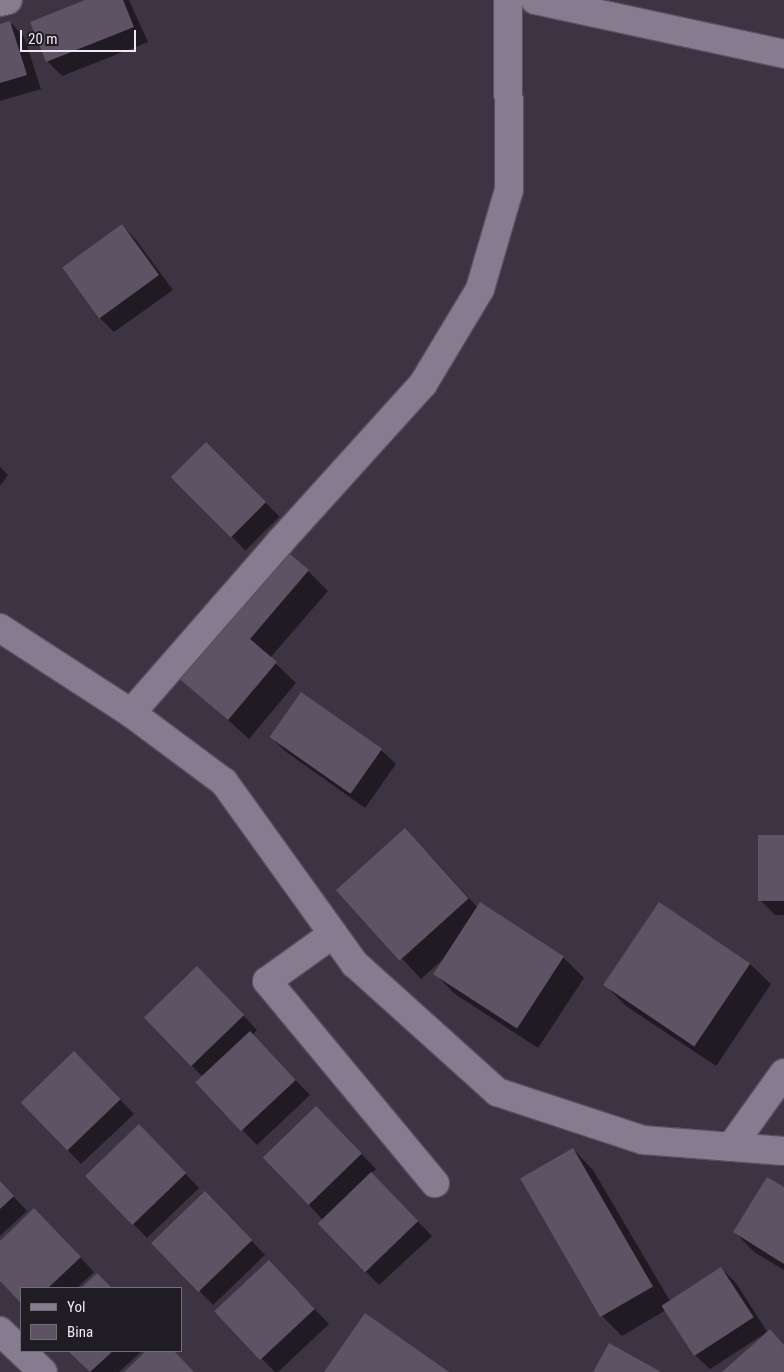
<!DOCTYPE html>
<style>
body{margin:0}
#map{position:relative;width:784px;height:1372px;overflow:hidden;background:#3c3343;font-family:"Roboto Condensed",sans-serif}
div>[style]{position:absolute}
[style*='--x']{left:calc(var(--x)*1px);top:calc(var(--y)*1px);width:calc(var(--w)*1px);rotate:calc(var(--a)*1deg)}
.shadow>*{inset:0;background:#0007;transform-origin:0 0}
.building>*{inset:0;background:#5d5365;transform-origin:0 0}
.roads{filter:drop-shadow(1px 0 #58505e) drop-shadow(-1px 0 #58505e) drop-shadow(0 1px #58505e) drop-shadow(0 -1px #58505e)}
.minor>*{height:28px;margin:-14px;padding:0 14px;transform-origin:14px;border-radius:14px;background:#867c8f}
span{translate:-50% -50%;white-space:nowrap;text-align:center;line-height:1.15;-webkit-text-stroke:4.5px #201c24;paint-order:stroke}
.legend{position:absolute;left:20px;top:1287px;width:162px;height:65px;box-sizing:border-box;background:#201c24;border:1px solid #726e76;margin:0;padding:6px 9px;list-style:none;font-size:15px;color:#ede8f2}
.legend li{display:flex;align-items:center;gap:10px;height:25px}
.legend b{width:25px;border:1px solid #726e76}
.scale{position:absolute;left:20px;top:30px;width:116px;height:22px;box-sizing:border-box;border:2px solid #ede8f2;border-top:0;padding-left:6px;font-size:15px;line-height:18px;white-space:nowrap;color:#ede8f2;-webkit-text-stroke:4px #201c24;paint-order:stroke}
</style>
<div id="map">
<div class="shadow">
<i style="clip-path:polygon(89px 0,129px 0,148px 42px,62px 76px,47px 61px)"></i>
<i style="clip-path:polygon(10px 22px,24px 37px,41px 89px,0 101px,0 25px)"></i>
<i style="clip-path:polygon(122px 225px,136px 240px,173px 290px,114px 332px,100px 318px,64px 267px)"></i>
<i style="left:206px;top:443px;width:104px;height:48px;rotate:45deg"></i>
<i style="clip-path:polygon(0 467px,8px 475px,0 486px)"></i>
<i style="clip-path:polygon(308px 571px,328px 591px,270px 658px,296px 683px,249px 739px,177px 674px)"></i>
<i style="clip-path:polygon(302px 694px,381px 750px,396px 764px,365px 808px,285px 751px,271px 737px)"></i>
<i style="clip-path:polygon(784px 836px,784px 915px,775px 915px,760px 900px)"></i>
<i style="clip-path:polygon(425px 850px,478px 908px,481px 903px,564px 958px,584px 978px,538px 1048px,455px 994px,435px 974px,442px 960px,421px 979px,339px 891px)"></i>
<i style="clip-path:polygon(659px 904px,750px 964px,771px 984px,716px 1066px,626px 1006px,606px 986px)"></i>
<i style="clip-path:polygon(212px 982px,257px 1030px,252px 1035px,310px 1095px,257px 1145px,197px 1083px,203px 1077px,191px 1065px)"></i>
<i style="clip-path:polygon(88px 1067px,134px 1114px,81px 1164px,22px 1102px)"></i>
<i style="clip-path:polygon(330px 1122px,376px 1169px,371px 1173px,432px 1236px,379px 1285px,320px 1224px,323px 1220px,309px 1205px)"></i>
<i style="clip-path:polygon(153px 1140px,199px 1188px,147px 1238px,87px 1176px)"></i>
<i style="clip-path:polygon(573px 1149px,593px 1170px,670px 1301px,721px 1268px,736px 1283px,768px 1333px,770px 1331px,784px 1345px,784px 1372px,724px 1372px,764px 1334px,710px 1369px,695px 1355px,666px 1310px,622px 1336px,602px 1316px)"></i>
<i style="clip-path:polygon(0 1182px,27px 1211px,0 1236px)"></i>
<i style="clip-path:polygon(784px 1188px,784px 1270px,754px 1252px,734px 1231px)"></i>
<i style="clip-path:polygon(220px 1207px,265px 1255px,213px 1305px,153px 1243px)"></i>
<i style="clip-path:polygon(49px 1224px,94px 1272px,77px 1288px,21px 1288px,21px 1301px,0 1279px,0 1242px)"></i>
<i style="clip-path:polygon(283px 1276px,329px 1324px,278px 1372px,275px 1372px,216px 1312px)"></i>
<i style="clip-path:polygon(70px 1351px,142px 1351px,119px 1372px,90px 1372px)"></i>
</div>
<div class="building">
<i style="clip-path:polygon(85px 0,123px 0,134px 27px,46px 62px,30px 22px)"></i>
<i style="clip-path:polygon(10px 21px,27px 75px,0 83px,0 24px)"></i>
<i style="left:122px;top:224px;width:63px;height:74px;rotate:54deg"></i>
<i style="left:206px;top:442px;width:85px;height:50px;rotate:45deg"></i>
<i style="clip-path:polygon(283px 548px,309px 570px,250px 639px,277px 662px,228px 720px,175px 675px)"></i>
<i style="left:301px;top:692px;width:99px;height:55px;rotate:35deg"></i>
<i style="left:405px;top:828px;width:95px;height:93px;rotate:48deg"></i>
<i style="left:758px;top:835px;width:26px;height:66px"></i>
<i style="left:480px;top:902px;width:100px;height:86px;rotate:33deg"></i>
<i style="left:659px;top:902px;width:110px;height:100px;rotate:34deg"></i>
<i style="left:197px;top:966px;width:68px;height:74px;rotate:46deg"></i>
<i style="left:250px;top:1031px;width:67px;height:75px;rotate:47deg"></i>
<i style="left:74px;top:1051px;width:67px;height:74px;rotate:46deg"></i>
<i style="left:316px;top:1106px;width:66px;height:74px;rotate:46deg"></i>
<i style="left:139px;top:1124px;width:68px;height:75px;rotate:46deg"></i>
<i style="left:573px;top:1148px;width:160px;height:61px;rotate:60deg"></i>
<i style="left:371px;top:1172px;width:68px;height:74px;rotate:46deg"></i>
<i style="clip-path:polygon(767px 1177px,784px 1187px,784px 1264px,733px 1232px)"></i>
<i style="clip-path:polygon(0 1181px,14px 1196px,0 1209px)"></i>
<i style="left:205px;top:1191px;width:68px;height:75px;rotate:46deg"></i>
<i style="clip-path:polygon(34px 1208px,81px 1257px,48px 1288px,21px 1288px,21px 1303px,0 1281px,0 1241px)"></i>
<i style="left:269px;top:1260px;width:67px;height:75px;rotate:47deg"></i>
<i style="left:721px;top:1267px;width:60px;height:71px;rotate:57deg"></i>
<i style="clip-path:polygon(97px 1273px,112px 1288px,81px 1288px)"></i>
<i style="clip-path:polygon(365px 1313px,449px 1372px,324px 1372px)"></i>
<i style="clip-path:polygon(770px 1329px,784px 1345px,784px 1372px,722px 1372px)"></i>
<i style="clip-path:polygon(609px 1343px,661px 1372px,593px 1372px)"></i>
<i style="clip-path:polygon(68px 1351px,113px 1351px,90px 1372px)"></i>
<i style="clip-path:polygon(146px 1351px,174px 1351px,194px 1372px,124px 1372px)"></i>
</div>
<div class="roads">
<div class="minor">
<i style="--x:535;--y:0;--w:255;--a:12.2"></i>
<i style="--x:0;--y:2;--w:8;--a:-14"></i>
<i style="--x:0;--y:628;--w:156;--a:33"></i>
<i style="--x:131;--y:713;--w:116;--a:36.6"></i>
<i style="--x:224;--y:782;--w:224;--a:54.3"></i>
<i style="--x:355;--y:964;--w:191;--a:42"></i>
<i style="--x:497;--y:1092;--w:154;--a:18.2"></i>
<i style="--x:643;--y:1140;--w:141;--a:4.5"></i>
<i style="--x:131;--y:713;--w:228;--a:-48.9"></i>
<i style="--x:281;--y:541;--w:212;--a:-47.9"></i>
<i style="--x:423;--y:384;--w:111;--a:-59"></i>
<i style="--x:480;--y:289;--w:103;--a:-73.7"></i>
<i style="--x:509;--y:190;--w:190;--a:-90.3"></i>
<i style="--x:333;--y:934;--w:81;--a:144.5"></i>
<i style="--x:267;--y:981;--w:263;--a:50.3"></i>
<i style="--x:731;--y:1147;--w:91;--a:-54.4"></i>
<i style="--x:0;--y:1331;--w:59;--a:43.6"></i>
</div>
</div>
<ul class="legend">
<li><b style="height:6px;background:#867c8f"></b>Yol</li>
<li><b style="height:14px;background:#5d5365"></b>Bina</li>
</ul>
<div class="scale">20 m</div>
</div>
